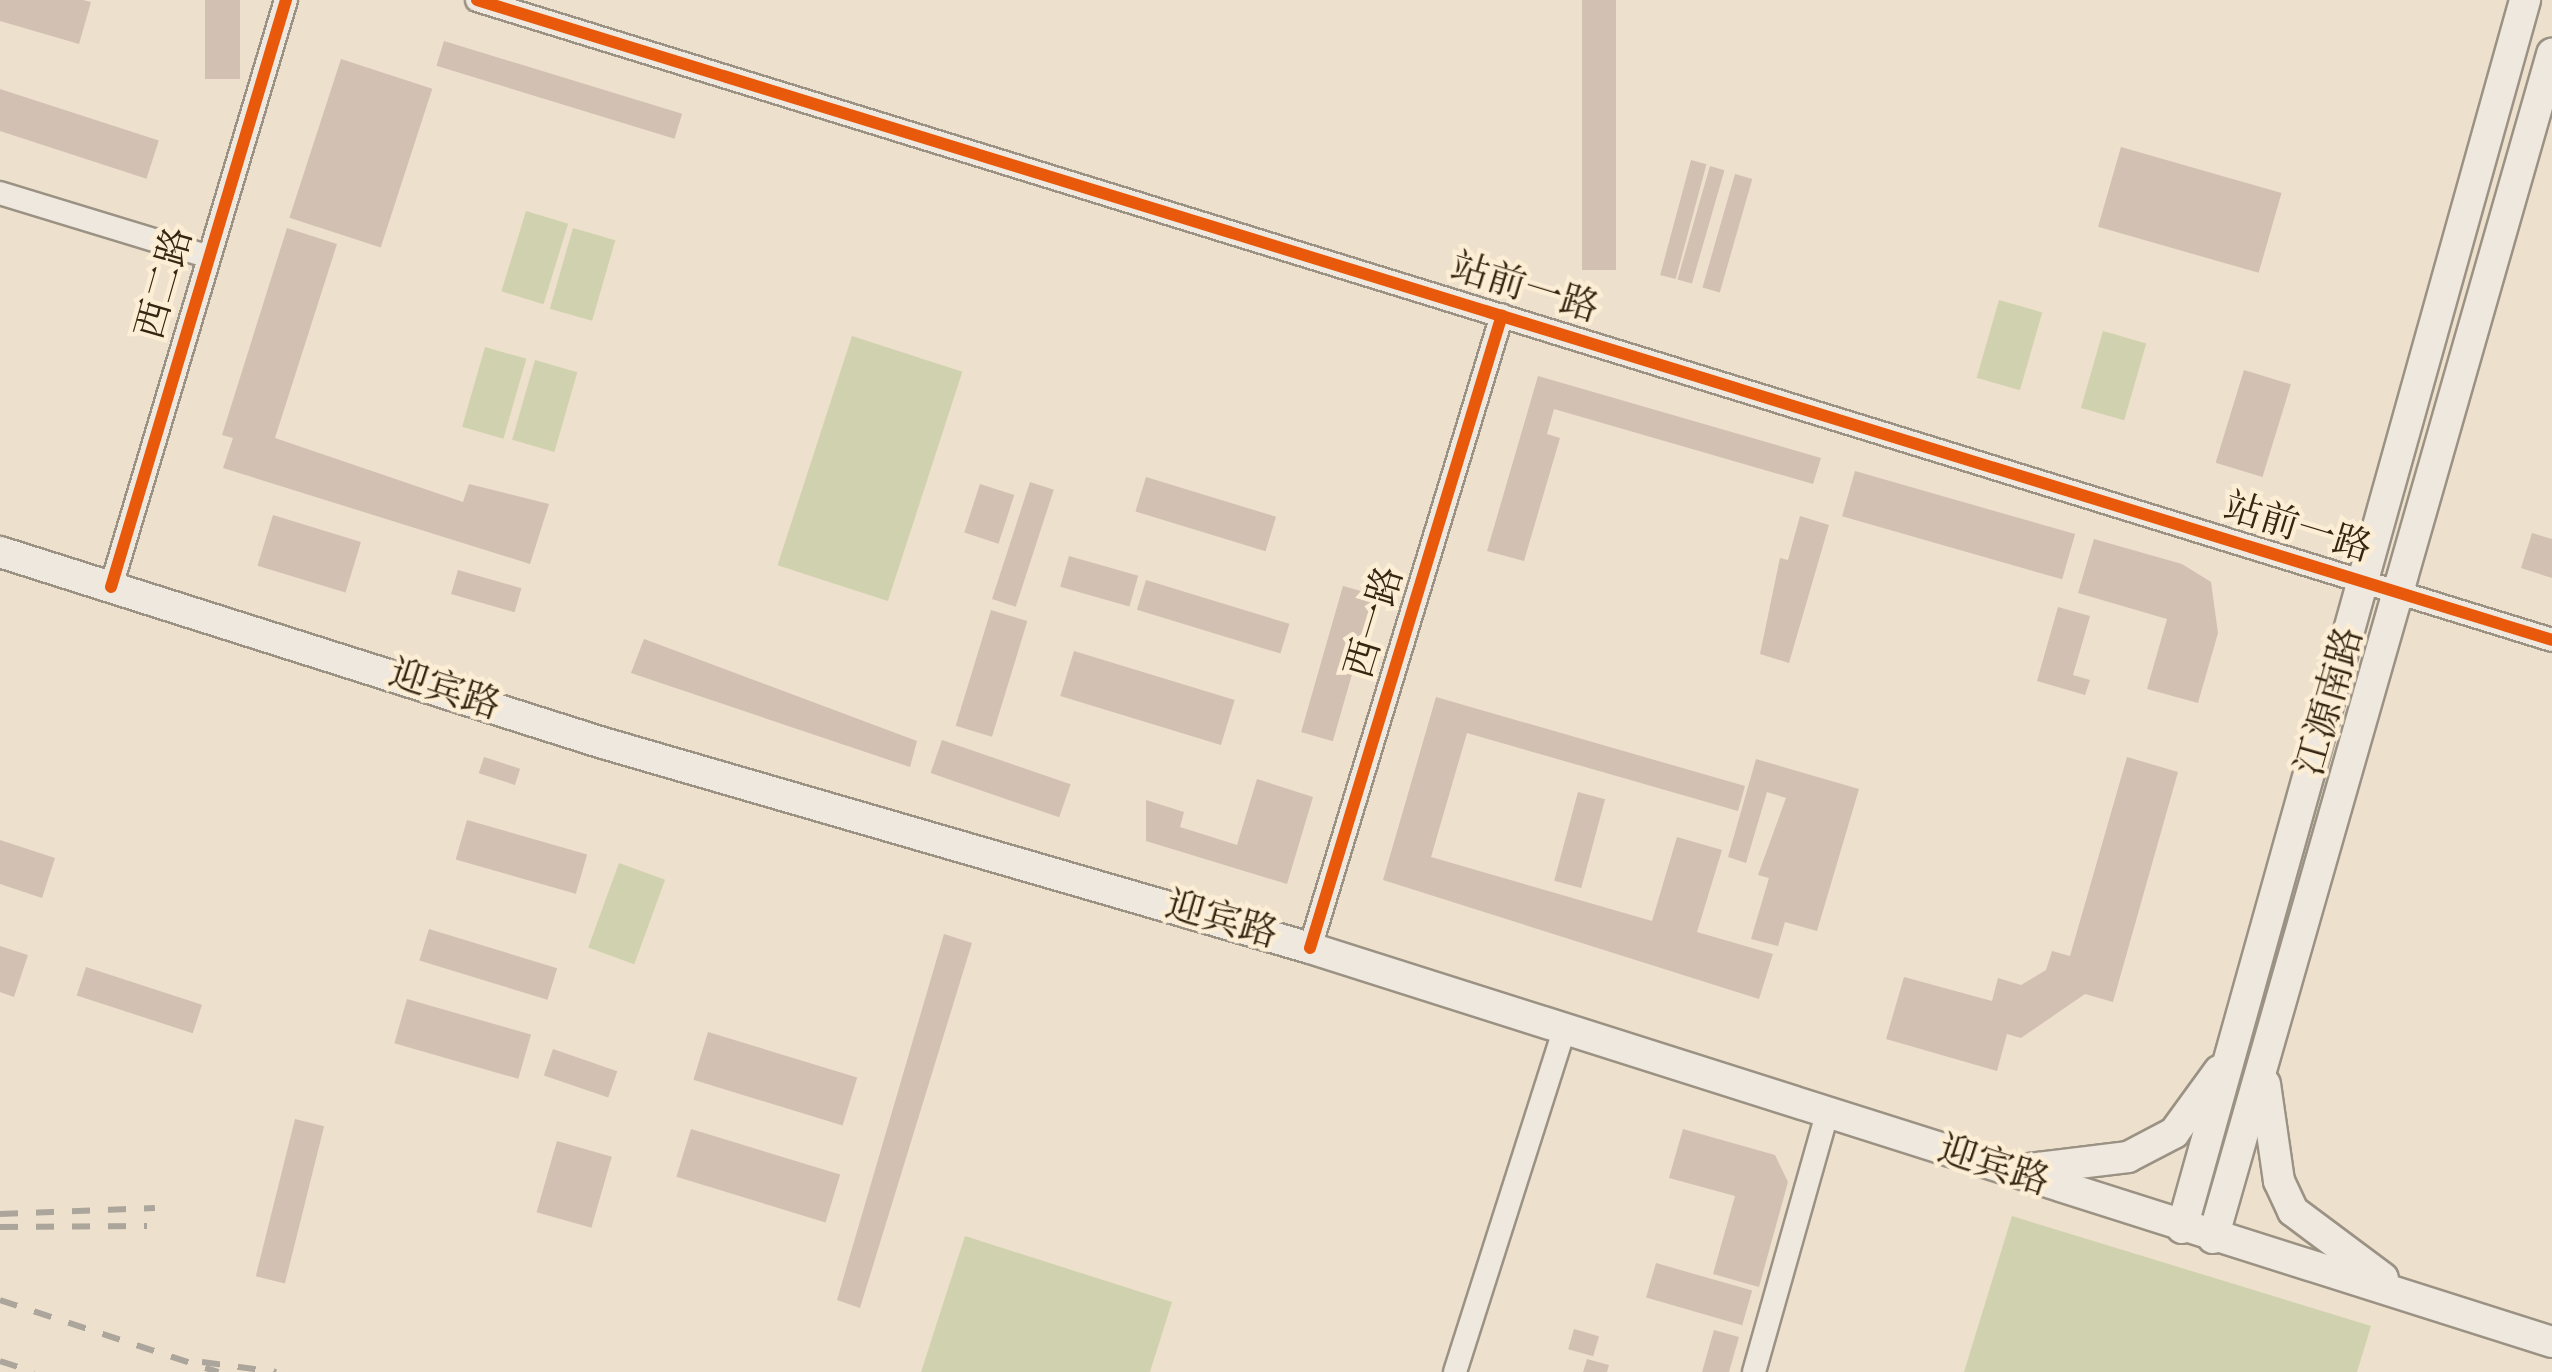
<!DOCTYPE html>
<meta charset="utf-8">
<style>
body{margin:0}
#map{position:relative;width:2552px;height:1372px;overflow:hidden;background:#ede0cc;font-family:"Old Standard TT","Noto Serif SC",serif}
div>[style]{position:absolute}
[style*='--x']{left:calc(var(--x)*1px);top:calc(var(--y)*1px);width:calc(var(--w)*1px);rotate:calc(var(--a)*1deg)}
.green>*{inset:0;background:#d0d1ae;transform-origin:0 0}
.building>*{inset:0;background:#d2c0b2;transform-origin:0 0}
.roads{filter:drop-shadow(2px 0 #9b9284) drop-shadow(-2px 0 #9b9284) drop-shadow(0 2px #9b9284) drop-shadow(0 -2px #9b9284)}
.minor>*{height:22px;margin:-11px;padding:0 11px;transform-origin:11px;border-radius:11px;background:#efe8df}
.secondary>*{height:30px;margin:-15px;padding:0 15px;transform-origin:15px;border-radius:15px;background:#efe8df}
.rail>*{height:6px;margin-top:-3px;transform-origin:0;background:repeating-linear-gradient(90deg,#aca59c 0 18px,transparent 0 36px)}
.cycleway>*{height:12px;margin:-6px;padding:0 6px;transform-origin:6px;border-radius:6px;background:#e8590c}
span{translate:-50% -50%;white-space:nowrap;text-align:center;line-height:1.15;-webkit-text-stroke:9px #fcedd5;paint-order:stroke}
.street-label{font-size:38px;color:#352511}
</style>
<div id="map">
<div class="green">
<i style="left:526px;top:211px;width:44px;height:84px;rotate:17deg"></i>
<i style="left:573px;top:228px;width:44px;height:84px;rotate:16deg"></i>
<i style="left:1999px;top:300px;width:45px;height:81px;rotate:16deg"></i>
<i style="left:2103px;top:331px;width:45px;height:80px;rotate:16deg"></i>
<i style="left:852px;top:336px;width:116px;height:241px;rotate:18deg"></i>
<i style="left:485px;top:347px;width:43px;height:83px;rotate:16deg"></i>
<i style="left:535px;top:360px;width:44px;height:83px;rotate:16deg"></i>
<i style="left:619px;top:863px;width:49px;height:90px;rotate:20deg"></i>
<i style="clip-path:polygon(2012px 1216px,2371px 1326px,2357px 1372px,1964px 1372px)"></i>
<i style="clip-path:polygon(965px 1236px,1172px 1302px,1150px 1372px,921px 1372px)"></i>
</div>
<div class="building">
<i style="clip-path:polygon(0 0,83px 0,91px 2px,79px 44px,0 21px)"></i>
<i style="left:205px;top:0;width:35px;height:79px"></i>
<i style="left:1582px;top:0;width:34px;height:270px"></i>
<i style="left:444px;top:41px;width:249px;height:26px;rotate:17deg"></i>
<i style="left:341px;top:59px;width:96px;height:167px;rotate:18deg"></i>
<i style="left:0;top:89px;width:167px;height:40px;rotate:18deg"></i>
<i style="left:2121px;top:147px;width:167px;height:83px;rotate:16deg"></i>
<i style="left:1691px;top:160px;width:16px;height:119px;rotate:15deg"></i>
<i style="left:1710px;top:166px;width:15px;height:118px;rotate:16deg"></i>
<i style="left:1735px;top:174px;width:18px;height:118px;rotate:16deg"></i>
<i style="clip-path:polygon(287px 228px,337px 244px,275px 438px,463px 502px,469px 484px,549px 504px,530px 564px,223px 468px,233px 438px,222px 435px)"></i>
<i style="left:2244px;top:370px;width:49px;height:97px;rotate:17deg"></i>
<i style="clip-path:polygon(1538px 376px,1821px 458px,1813px 484px,1554px 409px,1547px 434px,1560px 438px,1524px 561px,1487px 551px)"></i>
<i style="left:1855px;top:471px;width:229px;height:47px;rotate:16deg"></i>
<i style="left:1146px;top:477px;width:136px;height:36px;rotate:17deg"></i>
<i style="left:1030px;top:482px;width:25px;height:123px;rotate:18deg"></i>
<i style="left:980px;top:484px;width:36px;height:51px;rotate:18deg"></i>
<i style="left:273px;top:515px;width:92px;height:53px;rotate:17deg"></i>
<i style="clip-path:polygon(1800px 516px,1829px 525px,1789px 663px,1760px 654px,1780px 558px,1788px 560px)"></i>
<i style="clip-path:polygon(2532px 533px,2552px 539px,2552px 578px,2521px 568px)"></i>
<i style="clip-path:polygon(2094px 539px,2182px 564px,2211px 582px,2218px 633px,2198px 703px,2147px 689px,2167px 619px,2078px 593px)"></i>
<i style="left:1069px;top:556px;width:72px;height:32px;rotate:16deg"></i>
<i style="left:458px;top:570px;width:66px;height:25px;rotate:16deg"></i>
<i style="left:1146px;top:580px;width:150px;height:31px;rotate:17deg"></i>
<i style="left:1343px;top:586px;width:33px;height:152px;rotate:16deg"></i>
<i style="clip-path:polygon(2058px 607px,2090px 616px,2073px 675px,2090px 680px,2085px 695px,2037px 681px)"></i>
<i style="left:991px;top:610px;width:38px;height:121px;rotate:17deg"></i>
<i style="clip-path:polygon(644px 639px,917px 741px,910px 767px,631px 673px)"></i>
<i style="left:1074px;top:651px;width:168px;height:47px;rotate:17deg"></i>
<i style="clip-path:polygon(1436px 697px,1745px 786px,1738px 811px,1467px 733px,1431px 857px,1652px 921px,1677px 837px,1722px 850px,1697px 932px,1773px 954px,1759px 999px,1383px 880px)"></i>
<i style="left:942px;top:740px;width:136px;height:35px;rotate:19deg"></i>
<i style="left:484px;top:757px;width:38px;height:17px;rotate:18deg"></i>
<i style="clip-path:polygon(2127px 757px,2178px 772px,2113px 1002px,2085px 994px,2021px 1038px,2007px 1034px,1997px 1071px,1886px 1039px,1904px 977px,1992px 1001px,1998px 978px,2021px 985px,2046px 970px,2052px 951px,2070px 956px)"></i>
<i style="clip-path:polygon(1756px 759px,1859px 789px,1817px 931px,1785px 922px,1778px 946px,1751px 939px,1769px 878px,1758px 875px,1786px 798px,1767px 792px,1746px 863px,1728px 857px)"></i>
<i style="clip-path:polygon(1257px 779px,1313px 797px,1287px 884px,1146px 841px,1146px 800px,1184px 812px,1180px 827px,1237px 845px)"></i>
<i style="left:1578px;top:792px;width:28px;height:92px;rotate:15deg"></i>
<i style="left:467px;top:820px;width:125px;height:41px;rotate:16deg"></i>
<i style="clip-path:polygon(0 840px,55px 858px,42px 898px,0 884px)"></i>
<i style="left:429px;top:929px;width:134px;height:33px;rotate:17deg"></i>
<i style="clip-path:polygon(944px 934px,972px 943px,860px 1308px,837px 1300px)"></i>
<i style="clip-path:polygon(0 946px,28px 955px,14px 997px,0 992px)"></i>
<i style="left:86px;top:967px;width:122px;height:30px;rotate:18deg"></i>
<i style="left:407px;top:999px;width:129px;height:46px;rotate:16deg"></i>
<i style="left:708px;top:1032px;width:156px;height:50px;rotate:17deg"></i>
<i style="left:553px;top:1049px;width:68px;height:28px;rotate:19deg"></i>
<i style="left:295px;top:1119px;width:30px;height:162px;rotate:14deg"></i>
<i style="left:691px;top:1129px;width:156px;height:50px;rotate:17deg"></i>
<i style="clip-path:polygon(1683px 1129px,1775px 1155px,1788px 1182px,1759px 1287px,1713px 1274px,1735px 1196px,1669px 1178px)"></i>
<i style="left:557px;top:1141px;width:57px;height:74px;rotate:16deg"></i>
<i style="left:1656px;top:1263px;width:100px;height:36px;rotate:16deg"></i>
<i style="left:1574px;top:1329px;width:26px;height:21px;rotate:16deg"></i>
<i style="clip-path:polygon(1714px 1330px,1739px 1337px,1729px 1372px,1702px 1372px)"></i>
<i style="clip-path:polygon(1587px 1359px,1609px 1365px,1607px 1372px,1583px 1372px)"></i>
</div>
<div class="roads">
<div class="minor">
<i style="--x:477;--y:0;--w:2171;--a:17.14"></i>
<i style="--x:0;--y:193;--w:215;--a:17"></i>
<i style="--x:111;--y:587;--w:613;--a:-73.4"></i>
<i style="--x:1310;--y:948;--w:661;--a:-73.13"></i>
<i style="--x:1455;--y:1372;--w:359;--a:-72.3"></i>
<i style="--x:1754;--y:1372;--w:268;--a:-74.2"></i>
</div>
<div class="secondary">
<i style="--x:0;--y:552;--w:633;--a:17.58"></i>
<i style="--x:603;--y:743;--w:736;--a:16.17"></i>
<i style="--x:1310;--y:948;--w:1303;--a:17.6"></i>
<i style="--x:2265;--y:1084;--w:98;--a:81.8"></i>
<i style="--x:2279;--y:1181;--w:33;--a:65"></i>
<i style="--x:2293;--y:1211;--w:112;--a:36.7"></i>
<i style="--x:2029;--y:1169;--w:100;--a:-6.9"></i>
<i style="--x:2128;--y:1157;--w:52;--a:-27.6"></i>
<i style="--x:2174;--y:1133;--w:77;--a:-54"></i>
<i style="--x:2182;--y:1228;--w:1275;--a:-74.39"></i>
<i style="--x:2213;--y:1238;--w:1232;--a:-74.02"></i>
</div>
</div>
<div class="rail">
<i style="--x:0;--y:1214;--w:155;--a:-2.2"></i>
<i style="--x:0;--y:1227;--w:147;--a:-0.4"></i>
<i style="--x:0;--y:1300;--w:230;--a:18.3"></i>
<i style="--x:0;--y:1361;--w:36;--a:18"></i>
<i style="--x:202;--y:1362;--w:75;--a:7.7"></i>
</div>
<div class="cycleway">
<i style="--x:477;--y:0;--w:2171;--a:17.14"></i>
<i style="--x:111;--y:587;--w:613;--a:-73.4"></i>
<i style="--x:1310;--y:948;--w:661;--a:-73.13"></i>
</div>
<div class="street-label">
<span style="left:167px;top:284px;rotate:-74deg">西二路</span>
<span style="left:1524px;top:290px;rotate:17deg">站前一路</span>
<span style="left:2297px;top:530px;rotate:17deg">站前一路</span>
<span style="left:1377px;top:623px;rotate:-73deg">西一路</span>
<span style="left:444px;top:692px;rotate:18deg">迎宾路</span>
<span style="left:2332px;top:702px;rotate:-74deg">江源南路</span>
<span style="left:1221px;top:922px;rotate:16deg">迎宾路</span>
<span style="left:1993px;top:1168px;rotate:18deg">迎宾路</span>
</div>
</div>
